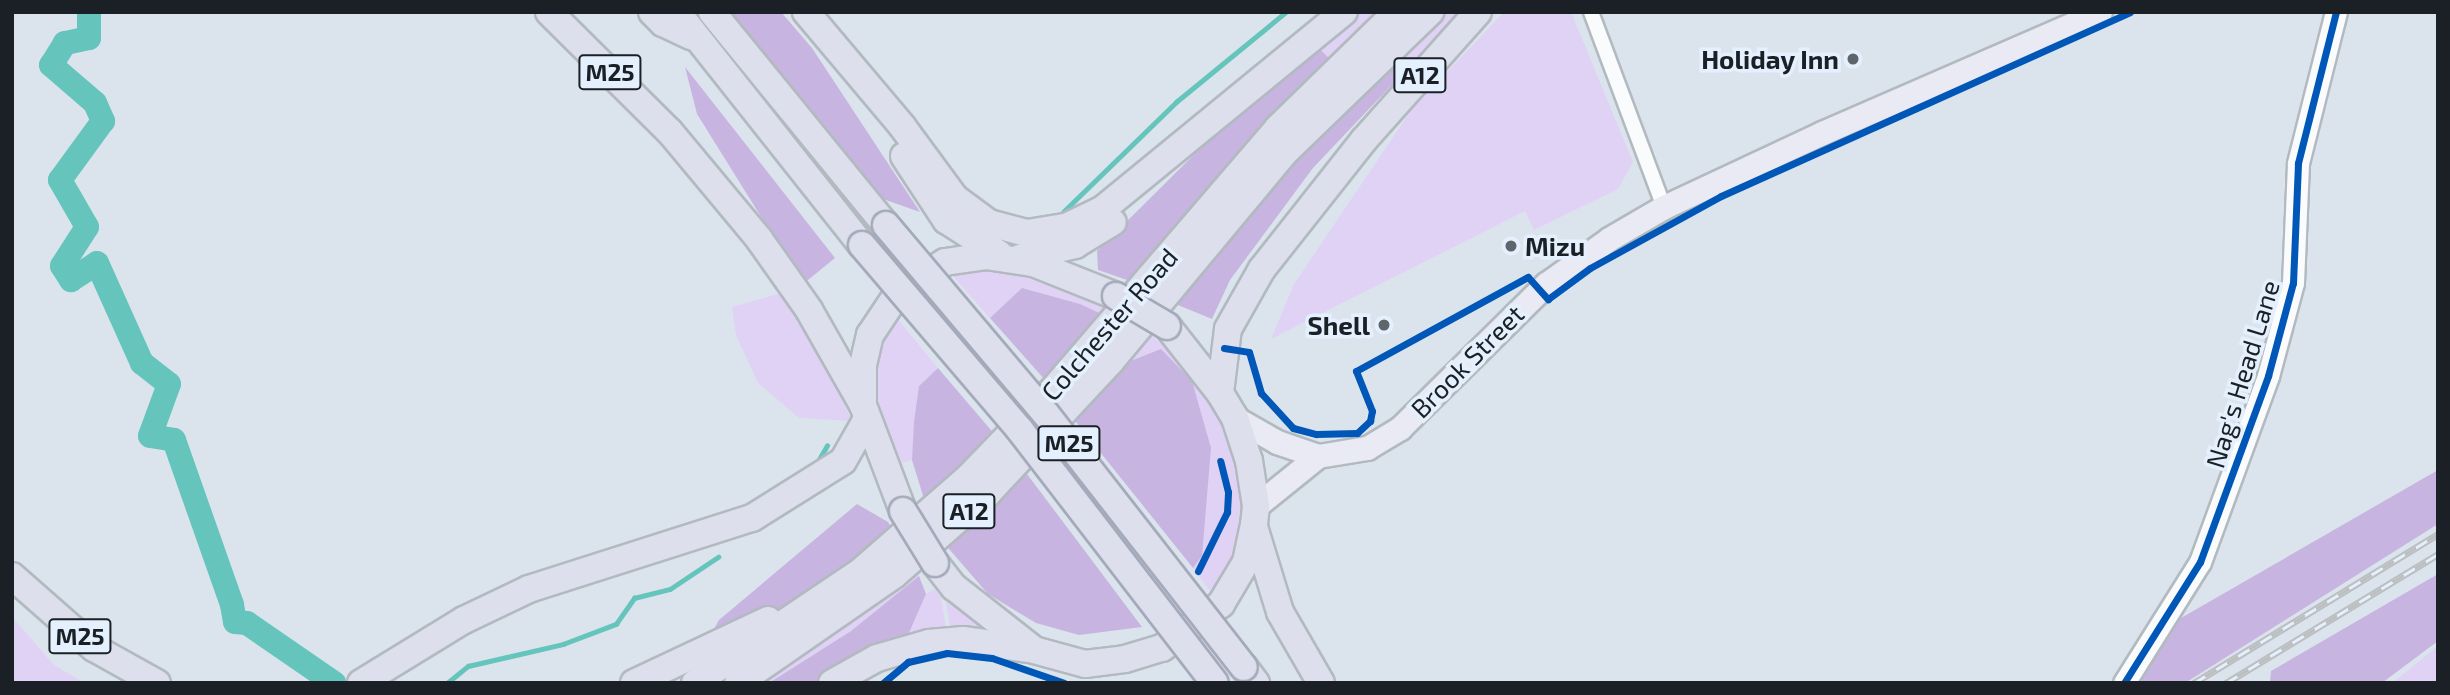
<!DOCTYPE html>
<style>
body{margin:0}
#map{position:relative;width:2450px;height:695px;overflow:hidden;background:#dbe4ec;font-family:"Exo 2",sans-serif}
div>[style]{position:absolute}
[style*='--x']{left:calc(var(--x)*1px);top:calc(var(--y)*1px);width:calc(var(--w)*1px);rotate:calc(var(--a)*1deg)}
.green>*{inset:0;background:#e0d2f5}
.forest>*{inset:0;background:#c8b4e0}
.stream>*{height:4.5px;margin:-2.25px;padding:0 2.25px;transform-origin:2.25px;border-radius:2.25px;background:#65c5bd}
.river>*{height:24px;margin:-12px;padding:0 12px;transform-origin:12px;border-radius:12px;background:#65c5bd}
.roads{filter:drop-shadow(2px 0 #b2bac0) drop-shadow(-2px 0 #b2bac0) drop-shadow(0 2px #b2bac0) drop-shadow(0 -2px #b2bac0)}
.street>*{height:14px;margin:-7px;padding:0 7px;transform-origin:7px;border-radius:7px;background:#fafbfc}
.secondary>*{height:21px;margin:-10.5px;padding:0 10.5px;transform-origin:10.5px;border-radius:10.5px;background:#fafbfc}
.primary>*{height:23px;margin:-11.5px;padding:0 11.5px;transform-origin:11.5px;border-radius:11.5px;background:#e9eaf3}
.highway>*{height:26px;margin:-13px;padding:0 13px;transform-origin:13px;border-radius:13px;background:#dddfec}
.rail>*{height:7px;margin-top:-3.5px;transform-origin:0;background:repeating-linear-gradient(90deg,#e4f0fd 0 13px,#bcbfc1 0 26px);box-sizing:border-box;border-block:2px solid #bcbfc1}
.bridges{filter:drop-shadow(2px 0 #a5aabb) drop-shadow(-2px 0 #a5aabb) drop-shadow(0 2px #a5aabb) drop-shadow(0 -2px #a5aabb)}
.highway-bridge>*{height:26px;margin:-13px;padding:0 13px;transform-origin:13px;border-radius:13px;background:#dddfec}
.cycleway>*{height:7px;margin:-3.5px;padding:0 3.5px;transform-origin:3.5px;border-radius:3.5px;background:#0057b8}
.dots>*{width:19px;height:19px;translate:-50% -50%;box-sizing:border-box;border:4px solid #e4f0fd;border-radius:50%}
span{translate:-50% -50%;white-space:nowrap;text-align:center;line-height:1.15;-webkit-text-stroke:7px #e4f0fd;paint-order:stroke}
.shield-label span{padding:2px 5px;background:#e4f0fd;border:2px solid;border-radius:5px;-webkit-text-stroke-width:0}
.shield-label{font-size:24px;color:#1a2025;font-weight:700}
.poi-label{font-size:26px;color:#1a2025;font-weight:700}
.right{translate:-100% -50%;text-align:right}
.left{translate:0 -50%;text-align:left}
.street-label{font-size:26px;color:#1a2025}
.frame{position:absolute;inset:0;border:14px solid #1a2025;pointer-events:none}
</style>
<div id="map">
<div class="green">
<i style="clip-path:polygon(1359px 12px,1380px 12px,1329px 58px,1315px 45px)"></i>
<i style="clip-path:polygon(1443px 12px,1461px 12px,1405px 71px,1389px 57px)"></i>
<i style="clip-path:polygon(1504px 12px,1571px 12px,1633px 162px,1618px 189px,1534px 230px,1525px 211px,1271px 339px,1294px 284px,1412px 109px)"></i>
<i style="clip-path:polygon(982px 269px,1015px 273px,1108px 309px,1106px 316px,1080px 304px,1022px 288px,990px 318px,951px 274px)"></i>
<i style="clip-path:polygon(785px 292px,816px 345px,852px 421px,799px 418px,758px 383px,736px 335px,732px 307px)"></i>
<i style="clip-path:polygon(896px 317px,938px 368px,919px 386px,912px 460px,902px 463px,883px 422px,873px 373px,885px 332px)"></i>
<i style="clip-path:polygon(1148px 332px,1201px 382px,1239px 461px,1245px 509px,1237px 551px,1213px 595px,1193px 568px,1202px 556px,1123px 364px)"></i>
<i style="clip-path:polygon(914px 567px,919px 576px,851px 631px,769px 683px,754px 683px)"></i>
<i style="clip-path:polygon(934px 589px,941px 597px,946px 628px,909px 633px,926px 594px)"></i>
<i style="clip-path:polygon(944px 591px,990px 633px,951px 633px)"></i>
<i style="clip-path:polygon(12px 617px,54px 665px,85px 683px,12px 683px)"></i>
<i style="clip-path:polygon(2438px 646px,2438px 683px,2392px 683px)"></i>
</div>
<div class="forest">
<i style="clip-path:polygon(731px 12px,781px 12px,812px 48px,920px 212px,883px 199px)"></i>
<i style="clip-path:polygon(1315px 45px,1329px 58px,1212px 183px,1136px 283px,1098px 270px,1097px 251px,1248px 101px)"></i>
<i style="clip-path:polygon(1389px 57px,1405px 71px,1313px 168px,1230px 280px,1212px 319px,1168px 301px,1259px 193px)"></i>
<i style="clip-path:polygon(685px 67px,835px 258px,803px 284px,697px 114px)"></i>
<i style="clip-path:polygon(1022px 288px,1080px 304px,1106px 316px,1045px 380px,990px 318px)"></i>
<i style="clip-path:polygon(1161px 349px,1192px 381px,1211px 448px,1202px 556px,1193px 568px,1072px 417px,1123px 364px)"></i>
<i style="clip-path:polygon(938px 368px,996px 436px,924px 499px,912px 460px,914px 422px,919px 386px)"></i>
<i style="clip-path:polygon(1024px 470px,1142px 627px,1079px 635px,1036px 623px,988px 594px,943px 542px)"></i>
<i style="clip-path:polygon(2438px 470px,2438px 524px,2185px 683px,2133px 683px,2181px 618px)"></i>
<i style="clip-path:polygon(857px 504px,888px 522px,894px 532px,755px 632px,710px 636px,719px 620px)"></i>
<i style="clip-path:polygon(2438px 574px,2438px 641px,2382px 683px,2270px 683px,2271px 671px)"></i>
<i style="clip-path:polygon(919px 576px,926px 594px,909px 633px,813px 683px,769px 683px,851px 631px)"></i>
</div>
<div class="stream">
<i style="--x:1063;--y:212;--w:158;--a:-44.2"></i>
<i style="--x:1176;--y:102;--w:142;--a:-39.3"></i>
<i style="--x:817;--y:463;--w:20;--a:-60"></i>
<i style="--x:447;--y:683;--w:27;--a:-39"></i>
<i style="--x:468;--y:666;--w:98;--a:-13"></i>
<i style="--x:563;--y:644;--w:57;--a:-20.7"></i>
<i style="--x:616;--y:624;--w:32;--a:-55"></i>
<i style="--x:634;--y:598;--w:37;--a:-14"></i>
<i style="--x:670;--y:589;--w:58;--a:-33.7"></i>
</div>
<div class="river">
<i style="--x:89;--y:12;--w:26;--a:90"></i>
<i style="--x:89;--y:38;--w:25;--a:168"></i>
<i style="--x:65;--y:43;--w:26;--a:122"></i>
<i style="--x:51;--y:65;--w:58;--a:40.8"></i>
<i style="--x:95;--y:103;--w:20;--a:66"></i>
<i style="--x:103;--y:121;--w:73;--a:126.1"></i>
<i style="--x:60;--y:180;--w:54;--a:60.1"></i>
<i style="--x:87;--y:227;--w:46;--a:122.7"></i>
<i style="--x:62;--y:266;--w:17;--a:57"></i>
<i style="--x:71;--y:280;--w:31;--a:-33"></i>
<i style="--x:97;--y:263;--w:110;--a:65.8"></i>
<i style="--x:142;--y:363;--w:34;--a:38"></i>
<i style="--x:169;--y:384;--w:55;--a:110.1"></i>
<i style="--x:150;--y:436;--w:24;--a:9"></i>
<i style="--x:174;--y:440;--w:175;--a:70.6"></i>
<i style="--x:232;--y:605;--w:17;--a:80"></i>
<i style="--x:235;--y:622;--w:12;--a:5"></i>
<i style="--x:247;--y:623;--w:106;--a:34.6"></i>
</div>
<div class="roads">
<div class="street">
<i style="--x:1591;--y:12;--w:208;--a:69.5"></i>
</div>
<div class="secondary">
<i style="--x:2124;--y:683;--w:143;--a:-57.9"></i>
<i style="--x:2200;--y:562;--w:198;--a:-69.9"></i>
<i style="--x:2268;--y:376;--w:96;--a:-75"></i>
<i style="--x:2293;--y:283;--w:120;--a:-87.6"></i>
<i style="--x:2298;--y:163;--w:156;--a:-75.9"></i>
</div>
<div class="primary">
<i style="--x:1235;--y:418;--w:48;--a:29.7"></i>
<i style="--x:1277;--y:442;--w:43;--a:18.9"></i>
<i style="--x:1318;--y:456;--w:50;--a:-9.3"></i>
<i style="--x:1367;--y:448;--w:39;--a:-31"></i>
<i style="--x:1400;--y:428;--w:205;--a:-44.6"></i>
<i style="--x:1546;--y:284;--w:77;--a:-35.5"></i>
<i style="--x:1609;--y:239;--w:64;--a:-30.2"></i>
<i style="--x:1664;--y:207;--w:174;--a:-25.1"></i>
<i style="--x:1822;--y:133;--w:303;--a:-23.5"></i>
<i style="--x:1256;--y:506;--w:80;--a:-38.9"></i>
</div>
<div class="highway">
<i style="--x:549;--y:12;--w:170;--a:44.8"></i>
<i style="--x:670;--y:132;--w:139;--a:50.2"></i>
<i style="--x:759;--y:239;--w:87;--a:54.8"></i>
<i style="--x:809;--y:310;--w:109;--a:60.4"></i>
<i style="--x:652;--y:12;--w:16;--a:45"></i>
<i style="--x:663;--y:23;--w:31;--a:25"></i>
<i style="--x:677;--y:12;--w:298;--a:51.6"></i>
<i style="--x:712;--y:12;--w:275;--a:50.8"></i>
<i style="--x:806;--y:12;--w:149;--a:49.9"></i>
<i style="--x:902;--y:126;--w:89;--a:53.6"></i>
<i style="--x:955;--y:198;--w:42;--a:36.3"></i>
<i style="--x:989;--y:223;--w:39;--a:15"></i>
<i style="--x:1027;--y:233;--w:39;--a:-9"></i>
<i style="--x:1066;--y:227;--w:41;--a:-25.9"></i>
<i style="--x:1103;--y:209;--w:311;--a:-39.3"></i>
<i style="--x:904;--y:156;--w:77;--a:56.7"></i>
<i style="--x:946;--y:220;--w:63;--a:32.7"></i>
<i style="--x:1020;--y:258;--w:57;--a:-13.3"></i>
<i style="--x:1075;--y:245;--w:44;--a:-31.2"></i>
<i style="--x:1220;--y:393;--w:64;--a:-82.9"></i>
<i style="--x:1228;--y:329;--w:69;--a:-60.5"></i>
<i style="--x:1262;--y:269;--w:164;--a:-51.7"></i>
<i style="--x:1364;--y:140;--w:171;--a:-48.3"></i>
<i style="--x:903;--y:511;--w:113;--a:-110.7"></i>
<i style="--x:863;--y:405;--w:40;--a:-90"></i>
<i style="--x:863;--y:365;--w:31;--a:-77"></i>
<i style="--x:870;--y:335;--w:54;--a:-56.3"></i>
<i style="--x:900;--y:290;--w:53;--a:-31.9"></i>
<i style="--x:945;--y:262;--w:41;--a:-8.3"></i>
<i style="--x:986;--y:256;--w:48;--a:8.5"></i>
<i style="--x:1033;--y:263;--w:89;--a:21.7"></i>
<i style="--x:1255;--y:530;--w:86;--a:73"></i>
<i style="--x:1280;--y:612;--w:82;--a:60"></i>
<i style="--x:935;--y:563;--w:31;--a:52"></i>
<i style="--x:954;--y:587;--w:102;--a:38.2"></i>
<i style="--x:1034;--y:650;--w:53;--a:15.4"></i>
<i style="--x:1085;--y:664;--w:40;--a:-7.1"></i>
<i style="--x:1125;--y:659;--w:39;--a:-17"></i>
<i style="--x:1162;--y:648;--w:74;--a:-36.7"></i>
<i style="--x:1221;--y:604;--w:49;--a:-59.2"></i>
<i style="--x:1246;--y:562;--w:38;--a:-78"></i>
<i style="--x:1254;--y:525;--w:19;--a:-84"></i>
<i style="--x:1256;--y:506;--w:46;--a:-98.8"></i>
<i style="--x:1249;--y:461;--w:45;--a:-108"></i>
<i style="--x:1235;--y:418;--w:29;--a:-121"></i>
<i style="--x:1220;--y:393;--w:85;--a:-128.3"></i>
<i style="--x:12;--y:576;--w:109;--a:41.3"></i>
<i style="--x:94;--y:648;--w:72;--a:29.1"></i>
<i style="--x:1244;--y:667;--w:20;--a:53"></i>
<i style="--x:361;--y:683;--w:121;--a:-31.5"></i>
<i style="--x:464;--y:620;--w:72;--a:-25.5"></i>
<i style="--x:529;--y:589;--w:234;--a:-17.7"></i>
<i style="--x:752;--y:518;--w:107;--a:-32.1"></i>
<i style="--x:843;--y:461;--w:48;--a:-60.3"></i>
<i style="--x:634;--y:683;--w:148;--a:-25.2"></i>
<i style="--x:695;--y:683;--w:197;--a:-33.9"></i>
<i style="--x:859;--y:573;--w:145;--a:-41.1"></i>
<i style="--x:968;--y:478;--w:121;--a:-46"></i>
<i style="--x:1052;--y:391;--w:347;--a:-49.3"></i>
<i style="--x:1278;--y:128;--w:166;--a:-44.3"></i>
<i style="--x:738;--y:683;--w:190;--a:-34.7"></i>
<i style="--x:894;--y:575;--w:125;--a:-41.1"></i>
<i style="--x:988;--y:493;--w:180;--a:-47"></i>
<i style="--x:1111;--y:361;--w:272;--a:-50.2"></i>
<i style="--x:1285;--y:152;--w:202;--a:-44"></i>
<i style="--x:832;--y:683;--w:51;--a:-29.1"></i>
<i style="--x:877;--y:658;--w:54;--a:-16.1"></i>
<i style="--x:929;--y:643;--w:34;--a:-5"></i>
<i style="--x:963;--y:640;--w:67;--a:7.8"></i>
</div>
</div>
<div class="rail">
<i style="--x:2194;--y:683;--w:286;--a:-31.4"></i>
<i style="--x:2226;--y:683;--w:248;--a:-31.3"></i>
</div>
<div class="bridges">
<div class="highway-bridge">
<i style="--x:886;--y:225;--w:248;--a:49.8"></i>
<i style="--x:1046;--y:414;--w:321;--a:52"></i>
<i style="--x:862;--y:245;--w:243;--a:49.5"></i>
<i style="--x:1020;--y:430;--w:319;--a:52.4"></i>
<i style="--x:1116;--y:296;--w:59;--a:30.5"></i>
<i style="--x:903;--y:511;--w:61;--a:58.4"></i>
</div>
</div>
<div class="cycleway">
<i style="--x:1224;--y:348;--w:25;--a:9"></i>
<i style="--x:1249;--y:352;--w:43;--a:73.7"></i>
<i style="--x:1261;--y:393;--w:47;--a:47.6"></i>
<i style="--x:1293;--y:428;--w:24;--a:15"></i>
<i style="--x:1316;--y:434;--w:41;--a:-1.4"></i>
<i style="--x:1357;--y:433;--w:18;--a:-43"></i>
<i style="--x:1370;--y:421;--w:10;--a:-79"></i>
<i style="--x:1372;--y:411;--w:43;--a:-111.8"></i>
<i style="--x:1356;--y:371;--w:196;--a:-28.7"></i>
<i style="--x:1528;--y:277;--w:30;--a:48"></i>
<i style="--x:1548;--y:299;--w:52;--a:-36.4"></i>
<i style="--x:1590;--y:268;--w:149;--a:-28.8"></i>
<i style="--x:1721;--y:196;--w:448;--a:-24.2"></i>
<i style="--x:1198;--y:571;--w:66;--a:-63.8"></i>
<i style="--x:1227;--y:512;--w:20;--a:-87"></i>
<i style="--x:1228;--y:492;--w:32;--a:-104"></i>
<i style="--x:883;--y:683;--w:33;--a:-40"></i>
<i style="--x:908;--y:662;--w:40;--a:-13"></i>
<i style="--x:947;--y:653;--w:45;--a:6.3"></i>
<i style="--x:992;--y:658;--w:76;--a:19.1"></i>
<i style="--x:2124;--y:683;--w:143;--a:-57.9"></i>
<i style="--x:2200;--y:562;--w:198;--a:-69.9"></i>
<i style="--x:2268;--y:376;--w:96;--a:-75"></i>
<i style="--x:2293;--y:283;--w:120;--a:-87.6"></i>
<i style="--x:2298;--y:163;--w:156;--a:-75.9"></i>
</div>
<div class="dots">
<i style="left:1853px;top:59px;background:#5e656b"></i>
<i style="left:1511px;top:246px;background:#5e656b"></i>
<i style="left:1384px;top:325px;background:#5e656b"></i>
</div>
<div class="shield-label">
<span style="left:610px;top:72px">M25</span>
<span style="left:1420px;top:75px">A12</span>
<span style="left:1069px;top:443px">M25</span>
<span style="left:969px;top:511px">A12</span>
<span style="left:80px;top:636px">M25</span>
</div>
<div class="poi-label">
<span class="right" style="left:1839px;top:59px">Holiday Inn</span>
<span class="left" style="left:1525px;top:246px">Mizu</span>
<span class="right" style="left:1370px;top:325px">Shell</span>
</div>
<div class="street-label">
<span style="left:1109px;top:324px;rotate:-49deg">Colchester Road</span>
<span style="left:1467px;top:361px;rotate:-45deg">Brook Street</span>
<span style="left:2242px;top:374px;rotate:-73deg">Nag's Head Lane</span>
</div>
<div class="frame"></div>
</div>
